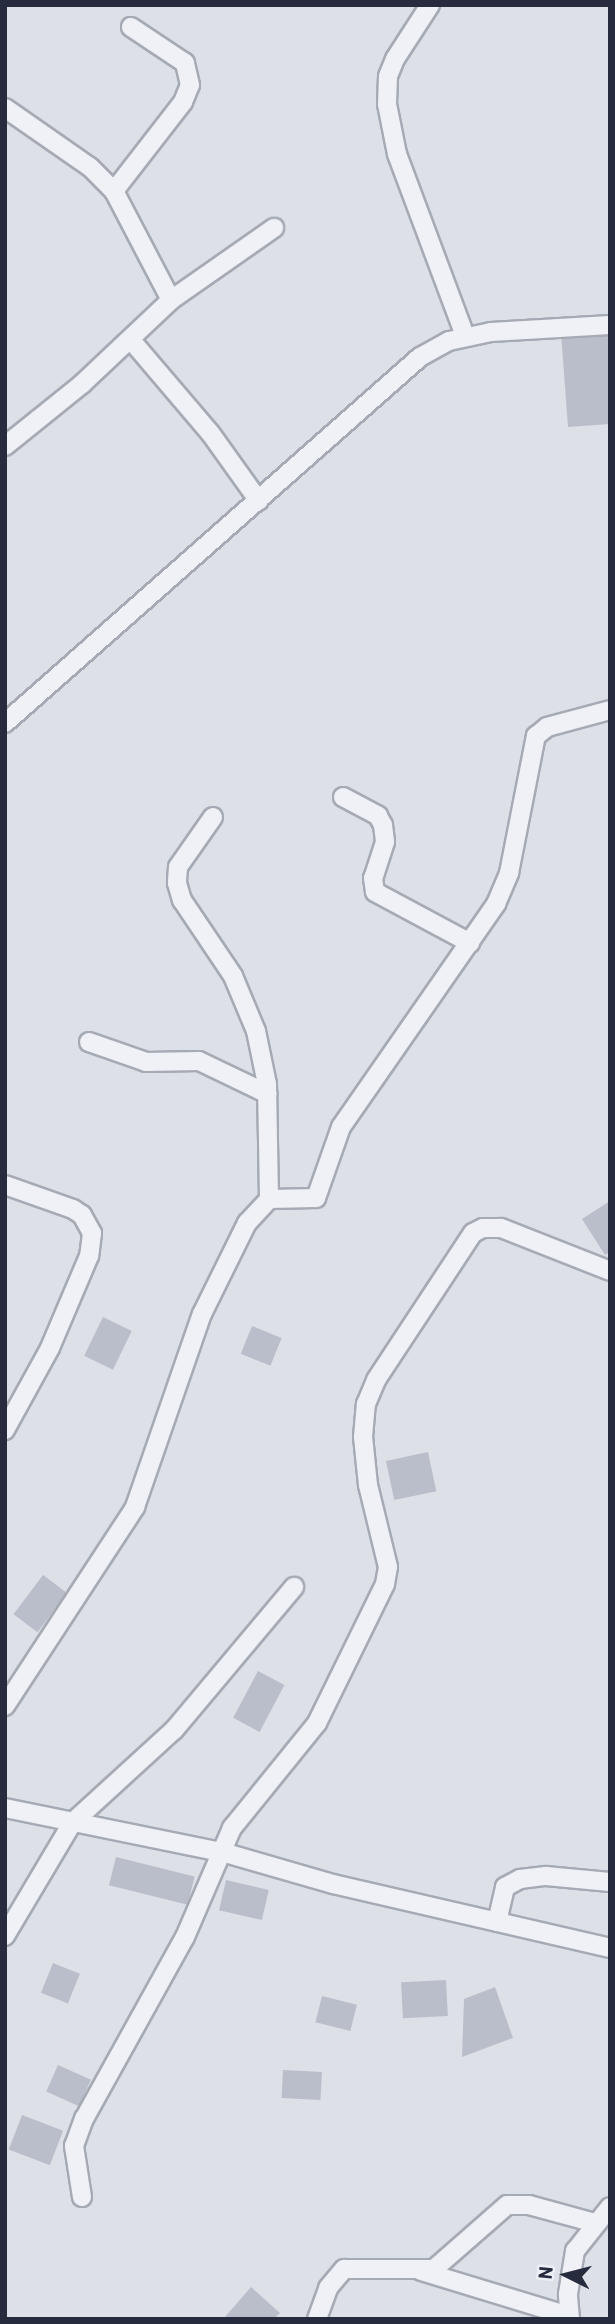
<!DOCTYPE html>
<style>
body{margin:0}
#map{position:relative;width:615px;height:2324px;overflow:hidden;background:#dde0e7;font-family:Barlow,sans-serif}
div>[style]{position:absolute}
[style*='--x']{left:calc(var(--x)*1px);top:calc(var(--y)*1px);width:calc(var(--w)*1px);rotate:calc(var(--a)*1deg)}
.building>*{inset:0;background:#babeca;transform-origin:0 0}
.roads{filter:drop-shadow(2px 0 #a6aab4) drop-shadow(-2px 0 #a6aab4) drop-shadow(0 2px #a6aab4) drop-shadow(0 -2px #a6aab4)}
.minor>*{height:18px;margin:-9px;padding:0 9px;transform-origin:9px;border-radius:9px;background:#f0f1f6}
span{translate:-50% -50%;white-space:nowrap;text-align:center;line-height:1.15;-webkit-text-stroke:7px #eceff5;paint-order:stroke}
.frame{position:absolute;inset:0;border:7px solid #262c3e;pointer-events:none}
.north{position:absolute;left:531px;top:2240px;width:70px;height:70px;-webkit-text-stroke:5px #eceff5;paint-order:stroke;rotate:276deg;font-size:19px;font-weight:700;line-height:28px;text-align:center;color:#262c3e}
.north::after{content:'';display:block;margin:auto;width:24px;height:32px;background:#262c3e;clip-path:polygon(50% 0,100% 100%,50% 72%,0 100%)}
</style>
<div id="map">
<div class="building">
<i style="clip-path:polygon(610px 329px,610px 424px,568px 427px,561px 333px)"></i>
<i style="clip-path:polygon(610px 1201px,610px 1252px,605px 1255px,582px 1219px)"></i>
<i style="left:103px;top:1317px;width:32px;height:43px;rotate:26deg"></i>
<i style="left:252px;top:1326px;width:32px;height:30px;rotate:22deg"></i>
<i style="left:428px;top:1452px;width:40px;height:43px;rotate:78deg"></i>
<i style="left:43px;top:1575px;width:30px;height:49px;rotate:37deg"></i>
<i style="left:258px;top:1671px;width:30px;height:53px;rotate:28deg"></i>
<i style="left:116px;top:1857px;width:81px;height:29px;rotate:14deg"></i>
<i style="left:226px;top:1880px;width:44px;height:31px;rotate:13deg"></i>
<i style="left:53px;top:1963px;width:29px;height:32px;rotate:22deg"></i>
<i style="left:446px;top:1980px;width:36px;height:45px;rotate:87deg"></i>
<i style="clip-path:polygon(495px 1987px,513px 2038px,462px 2057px,464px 1999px)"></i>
<i style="left:322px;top:1996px;width:36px;height:27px;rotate:14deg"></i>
<i style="left:58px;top:2065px;width:36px;height:29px;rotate:24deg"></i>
<i style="left:283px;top:2070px;width:39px;height:28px;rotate:3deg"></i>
<i style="left:22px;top:2115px;width:44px;height:37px;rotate:21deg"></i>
<i style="clip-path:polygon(251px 2287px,280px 2313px,274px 2319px,225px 2317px)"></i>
</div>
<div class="roads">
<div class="minor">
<i style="--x:430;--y:5;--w:64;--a:122.9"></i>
<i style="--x:395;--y:59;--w:18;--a:112"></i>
<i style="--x:388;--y:76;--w:28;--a:92"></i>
<i style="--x:387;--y:104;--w:51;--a:78.7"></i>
<i style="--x:397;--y:154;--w:194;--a:69.5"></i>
<i style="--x:5;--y:108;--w:103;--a:34.8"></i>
<i style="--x:90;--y:167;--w:34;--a:45"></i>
<i style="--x:114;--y:191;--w:123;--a:62.4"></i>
<i style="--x:114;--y:191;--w:113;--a:-52.2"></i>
<i style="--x:183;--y:102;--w:18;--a:-68"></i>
<i style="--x:190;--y:85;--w:23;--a:-103"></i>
<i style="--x:185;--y:63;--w:65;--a:-146.3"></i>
<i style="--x:131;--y:340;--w:123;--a:49.6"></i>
<i style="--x:211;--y:434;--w:82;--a:54.4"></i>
<i style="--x:5;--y:446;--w:99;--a:-38.8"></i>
<i style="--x:82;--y:384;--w:122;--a:-43.3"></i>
<i style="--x:171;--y:300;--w:126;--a:-35"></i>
<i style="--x:5;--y:723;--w:553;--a:-41.41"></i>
<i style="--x:420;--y:357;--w:33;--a:-29"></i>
<i style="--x:449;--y:341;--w:43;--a:-12.1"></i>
<i style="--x:491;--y:332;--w:119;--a:-3.4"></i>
<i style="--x:343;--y:797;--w:40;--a:28"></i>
<i style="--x:378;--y:816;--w:10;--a:61"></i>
<i style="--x:383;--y:825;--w:17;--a:83"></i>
<i style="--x:385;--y:842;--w:38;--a:108"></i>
<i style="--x:373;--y:878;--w:14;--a:82"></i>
<i style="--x:375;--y:892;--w:108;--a:28.2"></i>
<i style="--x:213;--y:817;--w:61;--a:125"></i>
<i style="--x:178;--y:867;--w:16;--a:94"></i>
<i style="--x:177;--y:883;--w:18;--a:74"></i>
<i style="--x:182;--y:900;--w:92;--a:56.1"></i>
<i style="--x:233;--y:976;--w:60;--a:67.3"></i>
<i style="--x:256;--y:1031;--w:54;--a:78.3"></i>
<i style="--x:267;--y:1084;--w:115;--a:89"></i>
<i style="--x:89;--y:1042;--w:60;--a:19.3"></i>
<i style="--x:146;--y:1062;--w:53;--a:-1.1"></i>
<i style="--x:199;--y:1061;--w:76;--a:25.6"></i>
<i style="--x:5;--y:1185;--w:72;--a:19.4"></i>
<i style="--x:73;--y:1209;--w:11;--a:34"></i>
<i style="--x:82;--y:1215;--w:21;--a:61"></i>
<i style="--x:92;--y:1233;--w:23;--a:97"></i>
<i style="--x:89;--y:1256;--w:100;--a:113"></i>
<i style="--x:50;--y:1348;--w:94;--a:118.8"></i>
<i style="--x:5;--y:1706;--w:238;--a:-56.8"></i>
<i style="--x:135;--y:1507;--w:204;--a:-70.9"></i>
<i style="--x:202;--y:1314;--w:102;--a:-63.7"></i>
<i style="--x:247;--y:1223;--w:33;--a:-47"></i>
<i style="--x:269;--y:1199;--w:47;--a:-1.2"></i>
<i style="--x:316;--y:1198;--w:75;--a:-70.6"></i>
<i style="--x:341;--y:1127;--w:272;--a:-55.2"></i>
<i style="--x:496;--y:904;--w:34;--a:-67"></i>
<i style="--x:509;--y:873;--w:140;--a:-78.9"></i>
<i style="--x:536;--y:736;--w:14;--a:-39"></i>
<i style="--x:547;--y:727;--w:65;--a:-15.1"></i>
<i style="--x:5;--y:1808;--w:221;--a:11.5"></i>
<i style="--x:222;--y:1852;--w:116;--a:16.1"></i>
<i style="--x:333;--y:1884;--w:284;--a:13"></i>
<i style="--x:497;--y:1922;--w:36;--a:-77"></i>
<i style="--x:505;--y:1887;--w:17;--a:-28"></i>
<i style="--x:520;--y:1879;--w:26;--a:-7"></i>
<i style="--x:546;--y:1876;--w:64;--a:5.4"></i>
<i style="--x:5;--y:1936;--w:131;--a:-59.3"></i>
<i style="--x:72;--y:1823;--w:138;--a:-42.4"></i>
<i style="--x:174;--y:1730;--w:187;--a:-50"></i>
<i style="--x:82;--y:2197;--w:52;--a:-98.9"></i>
<i style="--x:74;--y:2146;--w:29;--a:-70"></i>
<i style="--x:84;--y:2119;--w:208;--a:-61"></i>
<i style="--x:185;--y:1937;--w:119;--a:-66.7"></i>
<i style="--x:232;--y:1828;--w:135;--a:-51"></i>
<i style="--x:317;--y:1723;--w:155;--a:-63.9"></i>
<i style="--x:385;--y:1584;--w:17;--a:-80"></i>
<i style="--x:388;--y:1567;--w:84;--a:-103.7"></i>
<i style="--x:368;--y:1485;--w:48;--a:-95.9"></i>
<i style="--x:363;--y:1437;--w:33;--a:-85"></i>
<i style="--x:366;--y:1404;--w:26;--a:-67"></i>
<i style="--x:376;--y:1380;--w:176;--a:-56.6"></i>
<i style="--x:473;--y:1233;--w:11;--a:-27"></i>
<i style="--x:483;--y:1228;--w:18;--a:0"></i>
<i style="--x:501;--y:1228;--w:117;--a:21.5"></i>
<i style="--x:421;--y:2271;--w:155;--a:16.9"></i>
<i style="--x:317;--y:2319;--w:33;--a:-70"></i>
<i style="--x:328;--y:2288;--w:25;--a:-50"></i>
<i style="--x:344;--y:2269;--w:90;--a:0"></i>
<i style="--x:434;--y:2269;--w:97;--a:-41.2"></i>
<i style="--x:507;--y:2205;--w:22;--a:0"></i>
<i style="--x:529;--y:2205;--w:68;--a:15.3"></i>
<i style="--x:570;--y:2319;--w:25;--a:-95"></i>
<i style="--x:568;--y:2294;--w:44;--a:-80.8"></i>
<i style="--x:575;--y:2251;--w:56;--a:-51.5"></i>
</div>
</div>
<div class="frame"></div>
<div class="north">N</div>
</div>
